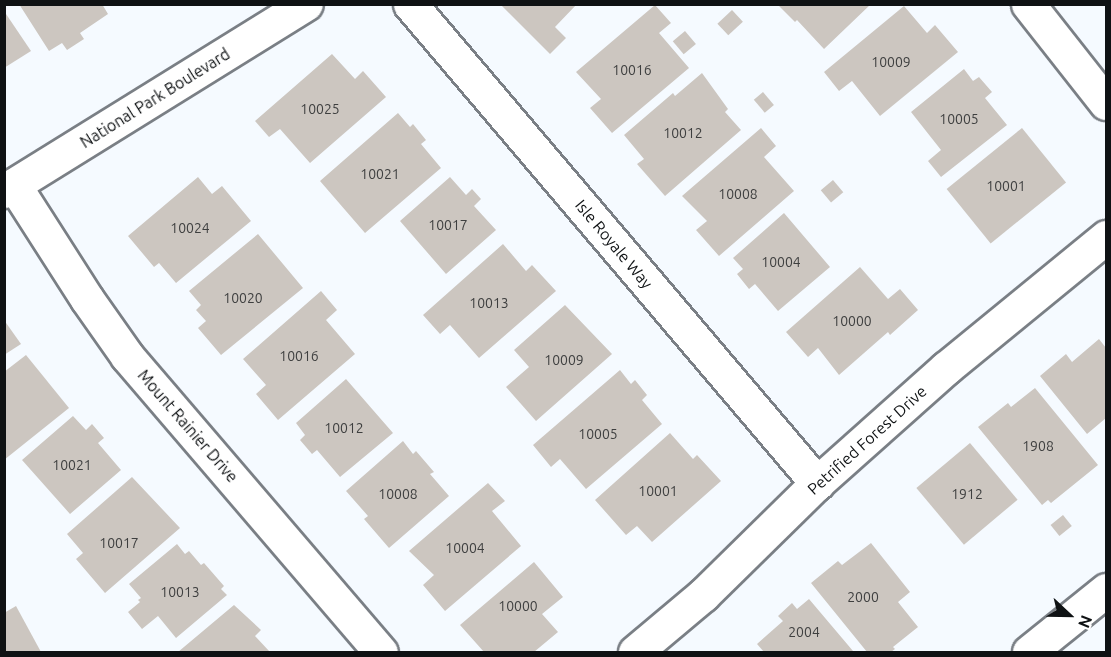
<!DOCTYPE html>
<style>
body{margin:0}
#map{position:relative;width:1111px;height:657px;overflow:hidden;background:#f5faff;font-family:Ubuntu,sans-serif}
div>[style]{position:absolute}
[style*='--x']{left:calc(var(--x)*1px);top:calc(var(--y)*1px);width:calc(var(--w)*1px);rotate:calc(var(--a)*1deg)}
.building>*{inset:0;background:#ccc6c0;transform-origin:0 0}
.roads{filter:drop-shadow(2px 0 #7a7f85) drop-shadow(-2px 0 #7a7f85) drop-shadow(0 2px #7a7f85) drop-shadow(0 -2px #7a7f85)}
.minor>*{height:33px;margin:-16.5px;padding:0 16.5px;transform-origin:16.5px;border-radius:16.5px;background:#fff}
span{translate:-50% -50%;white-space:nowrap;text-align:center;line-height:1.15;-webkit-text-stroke:4.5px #fff;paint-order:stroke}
.number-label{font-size:14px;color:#3e3f3f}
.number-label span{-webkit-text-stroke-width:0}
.street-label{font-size:16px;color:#0f1214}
.frame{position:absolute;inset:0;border:6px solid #0f1214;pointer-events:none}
.north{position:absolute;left:1039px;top:585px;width:60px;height:60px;-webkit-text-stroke:4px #fff;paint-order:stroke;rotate:112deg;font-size:16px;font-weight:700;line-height:24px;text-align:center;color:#0f1214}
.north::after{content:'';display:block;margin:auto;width:21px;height:27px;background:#0f1214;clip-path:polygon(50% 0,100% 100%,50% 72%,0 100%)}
</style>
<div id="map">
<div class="building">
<i style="clip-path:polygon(19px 4px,102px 4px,108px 14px,80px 33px,84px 39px,67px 50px,62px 43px,49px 51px)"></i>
<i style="clip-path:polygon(500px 4px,577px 4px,555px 27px,566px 38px,550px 54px)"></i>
<i style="clip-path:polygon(777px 4px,871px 4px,824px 49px,797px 20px,795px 22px)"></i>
<i style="clip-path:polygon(655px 5px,671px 23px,659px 33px,689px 68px,612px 133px,590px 108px,601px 99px,576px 72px)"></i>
<i style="clip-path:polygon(904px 6px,927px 33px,935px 25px,958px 52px,880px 116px,852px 81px,839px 91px,824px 72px)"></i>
<i style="left:732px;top:10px;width:16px;height:20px;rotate:47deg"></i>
<i style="clip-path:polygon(4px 11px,31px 51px,4px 68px)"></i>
<i style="left:685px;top:31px;width:17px;height:16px;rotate:50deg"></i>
<i style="clip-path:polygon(332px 54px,355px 79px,363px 71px,386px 97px,310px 163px,280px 129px,269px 137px,255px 121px)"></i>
<i style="clip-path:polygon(964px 69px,973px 81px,979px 77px,992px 92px,985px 98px,1007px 125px,941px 177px,928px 161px,941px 150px,911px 112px)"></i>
<i style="clip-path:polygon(702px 73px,728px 109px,725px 112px,741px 130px,665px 196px,637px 164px,644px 159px,624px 135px,673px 93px,675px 96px)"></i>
<i style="left:763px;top:92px;width:17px;height:12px;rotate:50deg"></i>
<i style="clip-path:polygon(398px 113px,410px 127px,413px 124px,426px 140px,421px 144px,441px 168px,365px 233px,320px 181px)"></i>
<i style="clip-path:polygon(761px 128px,776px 146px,764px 157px,794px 191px,719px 256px,696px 230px,707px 221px,682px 196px)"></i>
<i style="left:1022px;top:128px;width:70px;height:97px;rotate:51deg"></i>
<i style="clip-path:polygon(198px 177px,212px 194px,222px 186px,251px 221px,176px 283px,159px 263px,154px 267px,128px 236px)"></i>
<i style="clip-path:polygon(450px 177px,466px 195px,472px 189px,481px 199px,474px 206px,496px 230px,446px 274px,400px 221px)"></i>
<i style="left:833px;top:180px;width:16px;height:16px;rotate:50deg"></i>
<i style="clip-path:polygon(784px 213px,830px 267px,778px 311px,755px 284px,749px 289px,737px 274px,743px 269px,733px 258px)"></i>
<i style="clip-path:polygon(258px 234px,303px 288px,221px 355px,198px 328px,206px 321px,196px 310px,201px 305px,189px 291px)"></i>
<i style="clip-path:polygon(503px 244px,526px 271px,532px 265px,556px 291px,479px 358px,450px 325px,440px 334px,423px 315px)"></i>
<i style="clip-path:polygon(860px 267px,888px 299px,900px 289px,918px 310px,890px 335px,888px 332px,839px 375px,818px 348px,808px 357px,786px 332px)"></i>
<i style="clip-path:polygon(321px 291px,337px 310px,326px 320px,355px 354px,278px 420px,256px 394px,266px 385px,243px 359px)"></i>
<i style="clip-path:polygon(565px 305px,612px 354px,536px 421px,506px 387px,529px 367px,514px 350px)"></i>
<i style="clip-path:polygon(4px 320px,21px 344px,4px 355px)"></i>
<i style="clip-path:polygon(1099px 339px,1106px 348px,1106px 418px,1087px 434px,1040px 376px,1066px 354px,1072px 362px)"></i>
<i style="clip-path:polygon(26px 355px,69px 408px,4px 460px,4px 372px)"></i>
<i style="clip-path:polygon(620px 370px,631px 384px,635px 380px,647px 395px,642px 400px,662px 424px,586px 489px,560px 459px,551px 467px,533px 445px)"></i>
<i style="clip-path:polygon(346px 379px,393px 433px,340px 477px,317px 450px,312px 454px,300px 440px,305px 435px,296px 423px)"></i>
<i style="clip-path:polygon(1035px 388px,1098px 465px,1051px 503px,1048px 500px,1042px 505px,978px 427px,1008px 403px,1011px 407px)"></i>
<i style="clip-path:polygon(73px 416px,86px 430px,92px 424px,104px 438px,98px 443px,121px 470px,70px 514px,22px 460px)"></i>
<i style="clip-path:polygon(670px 433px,693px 459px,697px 455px,721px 481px,652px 542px,637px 526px,626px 535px,595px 500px)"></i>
<i style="clip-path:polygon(403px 441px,413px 454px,416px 451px,434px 472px,430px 474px,449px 496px,389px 548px,364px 519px,368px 516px,346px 491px)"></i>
<i style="left:970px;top:443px;width:74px;height:70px;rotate:50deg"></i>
<i style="clip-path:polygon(132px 477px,180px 528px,105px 593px,76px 559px,83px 553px,67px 534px)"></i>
<i style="clip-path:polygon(488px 483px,505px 501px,492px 511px,521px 546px,445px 611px,423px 585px,434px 575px,409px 551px)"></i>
<i style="left:1063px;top:515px;width:14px;height:16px;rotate:51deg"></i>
<i style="clip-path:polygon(871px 543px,910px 592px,898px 602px,918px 627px,893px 647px,895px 649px,891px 652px,867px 652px,811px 583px,838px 561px,842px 565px)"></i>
<i style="clip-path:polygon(177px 544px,185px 554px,189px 551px,201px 565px,204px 563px,224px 586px,221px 589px,227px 595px,176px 638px,158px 616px,142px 629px,128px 612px,140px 602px,138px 600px,141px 598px,129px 584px)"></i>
<i style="clip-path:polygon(534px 562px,563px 597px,542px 614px,558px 632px,534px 652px,484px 652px,460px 625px)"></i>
<i style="clip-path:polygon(809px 599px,853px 651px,764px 652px,757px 644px,783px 621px,778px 616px,792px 603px,797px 609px)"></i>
<i style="clip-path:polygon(234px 605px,261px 630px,255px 636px,270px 652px,178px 652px)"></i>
<i style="clip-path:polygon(16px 606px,41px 652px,4px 652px,4px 613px)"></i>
</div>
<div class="roads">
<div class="minor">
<i style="--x:410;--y:4;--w:629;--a:49.65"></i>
<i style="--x:1028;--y:4;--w:126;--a:51.8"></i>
<i style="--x:14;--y:185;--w:135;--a:57.4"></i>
<i style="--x:87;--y:299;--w:70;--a:54.9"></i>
<i style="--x:127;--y:356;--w:390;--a:49.4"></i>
<i style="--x:4;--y:191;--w:355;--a:-31.8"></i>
<i style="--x:635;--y:652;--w:89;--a:-40"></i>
<i style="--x:703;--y:595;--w:160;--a:-44.5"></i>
<i style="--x:817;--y:483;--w:173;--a:-41.7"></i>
<i style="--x:946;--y:368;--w:207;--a:-39.3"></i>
<i style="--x:1029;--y:652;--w:99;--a:-38.8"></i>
</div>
</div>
<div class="number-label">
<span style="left:891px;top:62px">10009</span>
<span style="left:632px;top:70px">10016</span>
<span style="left:320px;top:109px">10025</span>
<span style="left:959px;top:119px">10005</span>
<span style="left:683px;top:133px">10012</span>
<span style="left:380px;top:174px">10021</span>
<span style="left:1006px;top:186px">10001</span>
<span style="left:738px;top:194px">10008</span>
<span style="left:448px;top:225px">10017</span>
<span style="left:190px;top:228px">10024</span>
<span style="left:781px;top:262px">10004</span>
<span style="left:243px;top:298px">10020</span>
<span style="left:489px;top:303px">10013</span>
<span style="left:852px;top:321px">10000</span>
<span style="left:299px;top:356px">10016</span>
<span style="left:564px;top:360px">10009</span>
<span style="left:344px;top:428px">10012</span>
<span style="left:598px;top:434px">10005</span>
<span style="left:1038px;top:446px">1908</span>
<span style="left:72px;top:465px">10021</span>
<span style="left:658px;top:491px">10001</span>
<span style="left:398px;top:494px">10008</span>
<span style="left:967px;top:494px">1912</span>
<span style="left:119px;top:543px">10017</span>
<span style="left:465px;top:548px">10004</span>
<span style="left:180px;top:592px">10013</span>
<span style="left:863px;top:597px">2000</span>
<span style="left:518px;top:606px">10000</span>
<span style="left:804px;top:632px">2004</span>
</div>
<div class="street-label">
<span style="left:155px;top:98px;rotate:-32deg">National Park Boulevard</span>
<span style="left:614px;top:244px;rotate:50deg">Isle Royale Way</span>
<span style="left:188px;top:426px;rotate:49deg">Mount Rainier Drive</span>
<span style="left:867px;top:440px;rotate:-42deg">Petrified Forest Drive</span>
</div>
<div class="frame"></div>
<div class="north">N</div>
</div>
